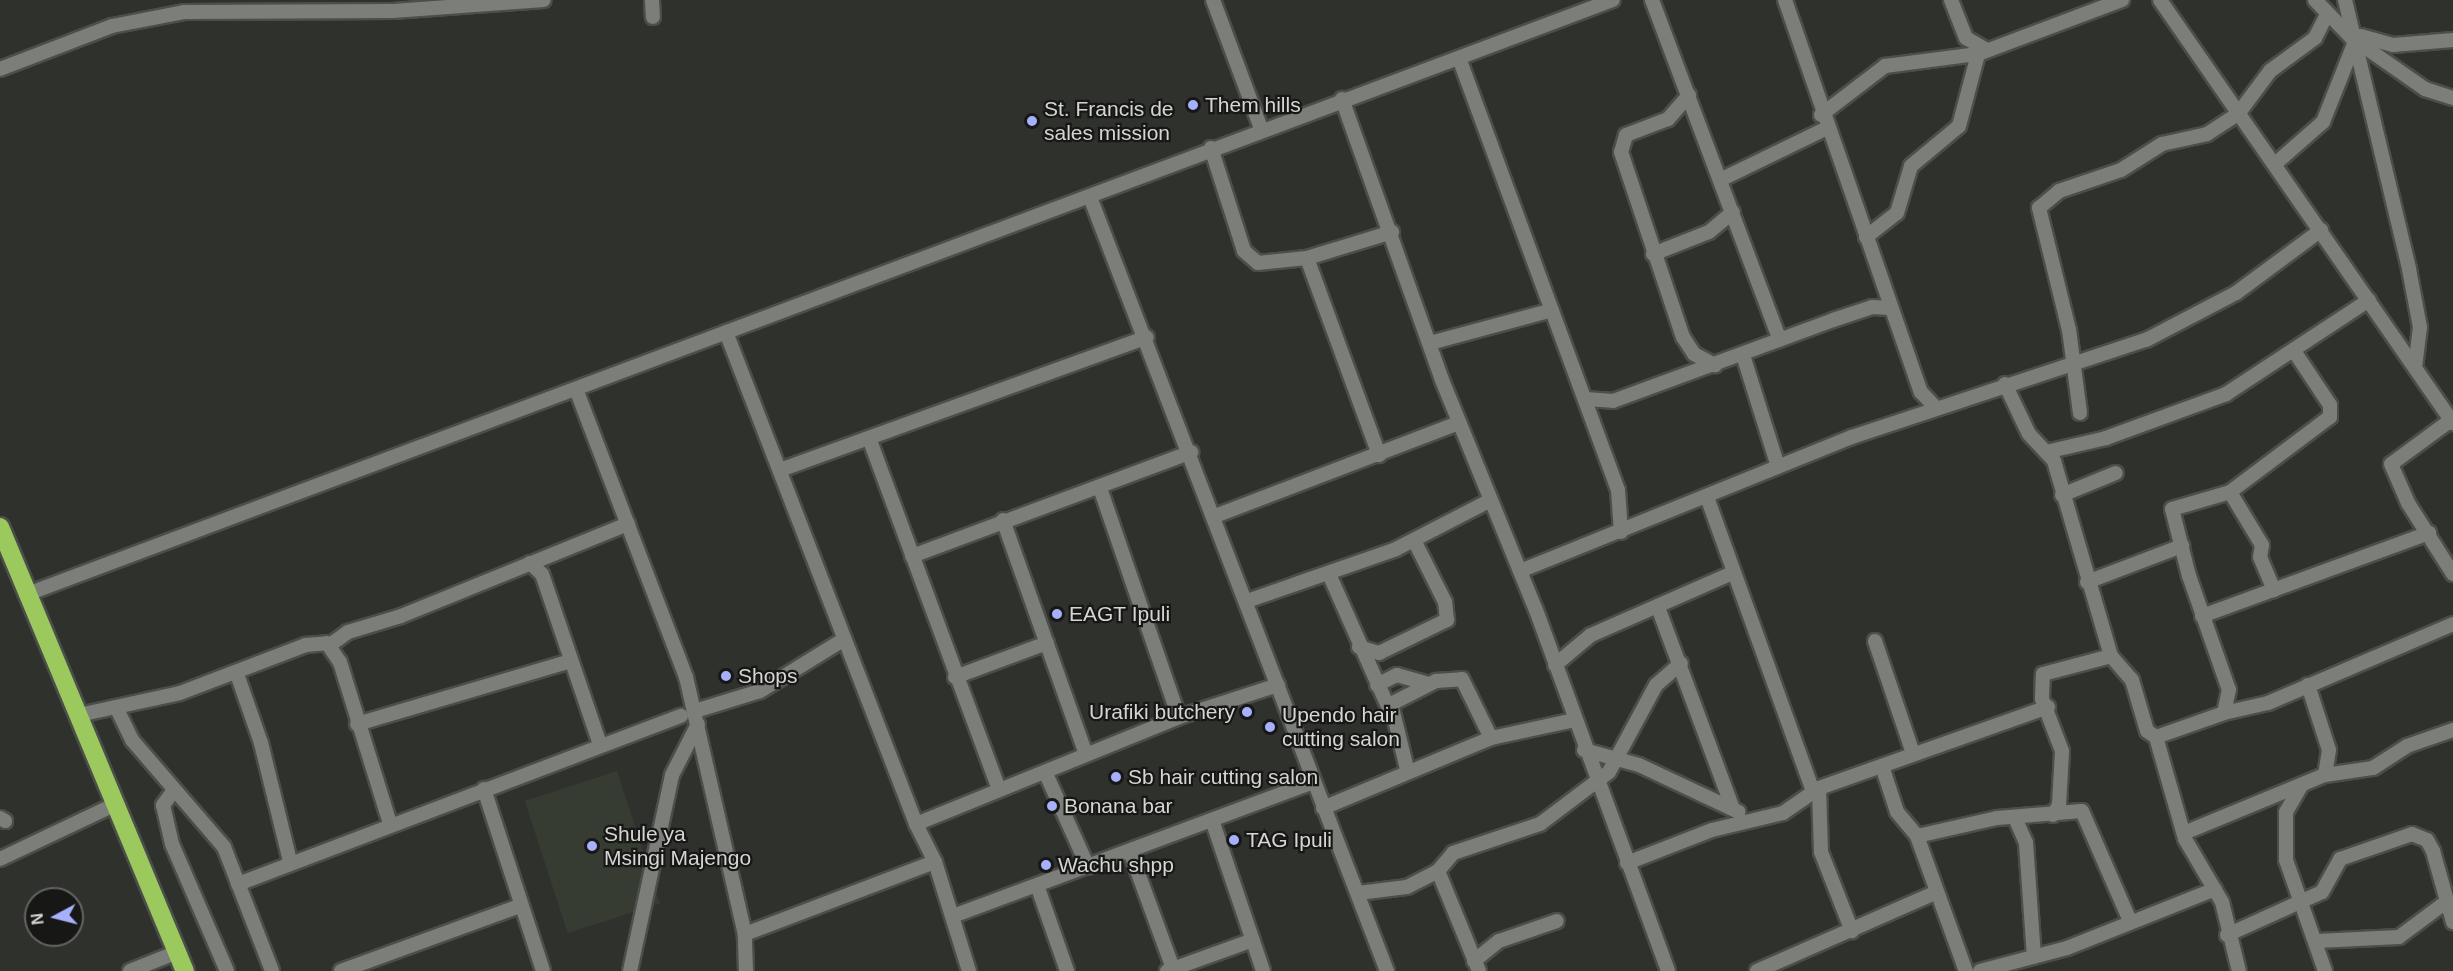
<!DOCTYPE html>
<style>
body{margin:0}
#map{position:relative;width:2453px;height:971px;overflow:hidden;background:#2f312c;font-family:Helvetica,sans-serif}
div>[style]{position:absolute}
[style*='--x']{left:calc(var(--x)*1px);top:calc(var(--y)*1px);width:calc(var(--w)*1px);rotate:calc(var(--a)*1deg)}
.built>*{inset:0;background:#373c32;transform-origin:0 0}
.roads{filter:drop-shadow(2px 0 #4c4e4a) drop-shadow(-2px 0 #4c4e4a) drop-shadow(0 2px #4c4e4a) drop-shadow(0 -2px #4c4e4a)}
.minor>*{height:14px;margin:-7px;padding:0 7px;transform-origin:7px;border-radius:7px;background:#7c7f79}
.highway>*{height:18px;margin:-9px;padding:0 9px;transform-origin:9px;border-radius:9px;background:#9cc95e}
.dots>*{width:16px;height:16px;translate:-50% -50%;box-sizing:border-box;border:3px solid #171816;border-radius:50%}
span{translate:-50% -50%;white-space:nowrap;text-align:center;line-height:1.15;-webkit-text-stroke:4.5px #171816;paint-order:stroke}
.poi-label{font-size:21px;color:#d5d6d3}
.left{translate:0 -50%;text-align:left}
.right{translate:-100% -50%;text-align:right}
.north{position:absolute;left:24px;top:887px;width:60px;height:60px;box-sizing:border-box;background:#171816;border:2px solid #636462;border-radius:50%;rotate:263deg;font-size:16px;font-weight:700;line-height:24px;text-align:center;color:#d5d6d3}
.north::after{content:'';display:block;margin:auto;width:21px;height:27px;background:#a7b0fc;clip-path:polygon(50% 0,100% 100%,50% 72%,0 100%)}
</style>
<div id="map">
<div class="built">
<i style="left:617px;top:771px;width:139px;height:97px;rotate:72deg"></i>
</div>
<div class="roads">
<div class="minor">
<i style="--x:652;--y:0;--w:17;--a:87"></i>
<i style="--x:1213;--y:0;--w:140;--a:69.5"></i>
<i style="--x:1652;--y:0;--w:363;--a:69.4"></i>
<i style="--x:1785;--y:0;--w:415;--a:70.9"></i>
<i style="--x:1921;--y:392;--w:22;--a:47"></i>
<i style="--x:1951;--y:0;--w:41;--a:68.5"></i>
<i style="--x:1966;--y:38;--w:22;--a:30"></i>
<i style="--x:2160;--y:0;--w:515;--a:55.29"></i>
<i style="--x:2315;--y:0;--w:53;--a:45.8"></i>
<i style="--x:2352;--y:38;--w:89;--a:34.9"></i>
<i style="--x:2425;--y:89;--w:29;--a:18"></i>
<i style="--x:2345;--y:0;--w:277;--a:76.6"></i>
<i style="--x:2409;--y:269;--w:59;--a:79.3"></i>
<i style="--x:2420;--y:327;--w:38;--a:97"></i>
<i style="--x:2361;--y:36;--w:33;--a:16"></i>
<i style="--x:2393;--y:45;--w:60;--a:-4.8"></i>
<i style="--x:1459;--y:58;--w:460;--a:69.8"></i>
<i style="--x:1618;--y:490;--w:42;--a:85.9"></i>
<i style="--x:0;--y:69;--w:120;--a:-21"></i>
<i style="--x:112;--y:26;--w:73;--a:-11"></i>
<i style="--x:184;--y:12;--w:209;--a:-0.3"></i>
<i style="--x:393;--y:11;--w:151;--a:-4.2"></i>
<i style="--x:1689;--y:95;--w:32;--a:131"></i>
<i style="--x:1668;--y:119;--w:45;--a:159.1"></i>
<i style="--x:1626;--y:135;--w:18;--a:106"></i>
<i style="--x:1621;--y:152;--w:195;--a:71.5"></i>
<i style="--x:1683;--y:337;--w:20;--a:57"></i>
<i style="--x:1694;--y:354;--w:24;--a:28"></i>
<i style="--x:1342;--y:99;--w:298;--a:70.4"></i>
<i style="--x:1442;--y:380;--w:248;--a:67.8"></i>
<i style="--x:1536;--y:610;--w:384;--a:69.9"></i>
<i style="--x:1821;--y:115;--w:81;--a:-37.4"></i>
<i style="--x:1885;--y:66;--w:94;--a:-7.4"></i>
<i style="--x:1211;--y:148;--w:108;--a:72.2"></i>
<i style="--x:1244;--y:251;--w:18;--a:41"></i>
<i style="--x:1258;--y:263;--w:49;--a:-5.8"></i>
<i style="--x:1307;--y:258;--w:89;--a:-17"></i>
<i style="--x:2275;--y:164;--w:64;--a:-41.2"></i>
<i style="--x:2323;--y:122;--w:84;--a:-68.3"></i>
<i style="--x:1722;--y:179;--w:114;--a:-25.9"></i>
<i style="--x:1090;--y:197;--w:829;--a:69.01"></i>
<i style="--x:1866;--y:237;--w:39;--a:-38"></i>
<i style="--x:1897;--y:213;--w:49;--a:-73.4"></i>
<i style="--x:1911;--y:166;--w:62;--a:-39.8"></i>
<i style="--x:1959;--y:126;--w:74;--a:-75.2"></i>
<i style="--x:1978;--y:54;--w:154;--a:-20.6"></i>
<i style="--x:1653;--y:254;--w:60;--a:-21.4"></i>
<i style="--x:1709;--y:232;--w:31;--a:-40"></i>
<i style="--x:1307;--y:258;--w:210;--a:69.9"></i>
<i style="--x:726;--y:332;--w:527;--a:68.88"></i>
<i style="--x:1430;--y:343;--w:126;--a:-15.1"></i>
<i style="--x:1743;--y:355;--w:117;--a:72.6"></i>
<i style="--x:2005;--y:384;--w:55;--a:64.4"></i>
<i style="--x:2029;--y:434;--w:37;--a:47"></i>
<i style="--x:2054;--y:461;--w:203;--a:73.7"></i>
<i style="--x:2111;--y:656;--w:32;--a:49"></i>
<i style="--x:2132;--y:680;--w:53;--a:73.6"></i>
<i style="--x:2147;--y:731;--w:11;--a:34"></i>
<i style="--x:2156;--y:737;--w:106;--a:74.1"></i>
<i style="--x:2185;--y:839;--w:73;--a:59.6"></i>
<i style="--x:2222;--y:902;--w:71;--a:76.2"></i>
<i style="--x:576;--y:389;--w:308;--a:69.1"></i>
<i style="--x:686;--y:677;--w:264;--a:77.1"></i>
<i style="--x:1586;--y:399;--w:27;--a:4"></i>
<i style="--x:1613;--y:401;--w:234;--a:-20.2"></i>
<i style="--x:1833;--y:320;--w:41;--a:-18.4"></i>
<i style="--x:1872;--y:307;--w:19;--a:3"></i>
<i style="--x:2080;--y:413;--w:84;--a:-97.5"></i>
<i style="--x:2069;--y:330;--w:126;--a:-103.8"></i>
<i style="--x:2039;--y:208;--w:26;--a:-40"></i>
<i style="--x:2059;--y:191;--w:65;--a:-18.7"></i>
<i style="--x:2121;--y:170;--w:49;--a:-32.4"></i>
<i style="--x:2162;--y:144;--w:46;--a:-12.5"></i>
<i style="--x:2207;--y:134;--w:37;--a:-33"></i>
<i style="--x:2238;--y:114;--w:54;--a:-53.3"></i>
<i style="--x:2270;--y:71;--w:56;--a:-36.3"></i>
<i style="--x:2315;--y:38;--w:27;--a:-63"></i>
<i style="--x:2451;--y:420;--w:74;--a:143.7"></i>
<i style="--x:2391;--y:464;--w:43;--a:66.4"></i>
<i style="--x:2408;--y:503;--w:84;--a:57.6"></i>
<i style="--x:869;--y:438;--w:374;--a:69.7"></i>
<i style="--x:2046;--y:452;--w:62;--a:-13.1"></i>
<i style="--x:2106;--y:438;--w:128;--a:-20.1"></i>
<i style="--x:2226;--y:394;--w:171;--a:-33.3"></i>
<i style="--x:780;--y:470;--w:390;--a:-19.9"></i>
<i style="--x:1100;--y:488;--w:242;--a:71"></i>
<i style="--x:2230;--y:492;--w:62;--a:58.9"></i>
<i style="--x:2262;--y:545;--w:12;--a:99"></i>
<i style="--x:2260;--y:557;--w:36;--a:67"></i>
<i style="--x:2062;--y:495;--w:58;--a:-22.2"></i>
<i style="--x:1707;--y:497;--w:313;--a:70.2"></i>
<i style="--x:1215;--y:516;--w:261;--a:-20.9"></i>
<i style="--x:1003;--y:520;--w:248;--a:70.5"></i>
<i style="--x:912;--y:556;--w:298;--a:-20.4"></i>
<i style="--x:530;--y:563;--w:16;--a:43"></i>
<i style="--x:542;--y:574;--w:180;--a:71.2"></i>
<i style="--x:1520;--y:571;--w:358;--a:-22"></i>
<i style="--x:1852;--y:437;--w:310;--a:-18.3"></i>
<i style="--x:2146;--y:340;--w:102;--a:-27.6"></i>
<i style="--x:2236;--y:293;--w:106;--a:-36.5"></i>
<i style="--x:1329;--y:574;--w:148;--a:66"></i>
<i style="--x:2087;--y:582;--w:102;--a:-20.8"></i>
<i style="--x:30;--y:593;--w:1690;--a:-20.54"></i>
<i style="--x:1247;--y:601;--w:158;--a:-19.2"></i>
<i style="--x:1396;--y:549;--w:105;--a:-27.3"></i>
<i style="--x:1659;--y:610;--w:212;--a:69.6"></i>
<i style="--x:2202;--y:616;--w:242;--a:-20.1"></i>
<i style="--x:1875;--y:641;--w:118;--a:71.3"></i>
<i style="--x:330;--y:645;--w:22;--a:-36"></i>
<i style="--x:348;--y:632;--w:55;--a:-16.8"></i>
<i style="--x:401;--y:616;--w:245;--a:-22.1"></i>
<i style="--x:1359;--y:647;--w:21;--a:17"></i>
<i style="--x:1379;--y:653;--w:76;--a:-25.9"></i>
<i style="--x:1447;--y:620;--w:18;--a:-96"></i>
<i style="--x:1445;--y:602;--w:69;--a:-116.6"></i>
<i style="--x:1555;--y:665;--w:47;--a:-39.8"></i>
<i style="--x:1591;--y:635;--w:154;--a:-23.7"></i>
<i style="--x:237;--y:674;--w:73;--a:70.8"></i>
<i style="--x:261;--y:743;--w:122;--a:76.2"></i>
<i style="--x:955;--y:677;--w:98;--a:-20.3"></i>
<i style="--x:1377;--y:685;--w:22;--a:-27"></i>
<i style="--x:1397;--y:675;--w:33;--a:16"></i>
<i style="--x:2308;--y:685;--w:68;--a:72.1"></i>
<i style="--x:2329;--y:750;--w:25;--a:99"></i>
<i style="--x:116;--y:707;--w:37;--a:64"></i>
<i style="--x:132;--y:740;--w:141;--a:49.3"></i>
<i style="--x:224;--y:847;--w:133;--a:68.8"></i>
<i style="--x:695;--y:711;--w:68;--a:-17.1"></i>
<i style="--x:760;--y:691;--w:97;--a:-31.6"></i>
<i style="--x:2224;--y:713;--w:45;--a:-12.8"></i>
<i style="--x:2268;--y:703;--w:201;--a:-23.1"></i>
<i style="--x:79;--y:715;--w:103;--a:-12.3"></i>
<i style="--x:180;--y:693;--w:135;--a:-20.9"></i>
<i style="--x:306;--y:645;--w:21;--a:-5"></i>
<i style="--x:327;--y:643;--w:23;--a:56"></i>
<i style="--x:340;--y:662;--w:170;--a:72.8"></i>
<i style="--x:357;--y:724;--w:223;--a:-16.4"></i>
<i style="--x:2156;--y:737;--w:72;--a:-19.4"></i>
<i style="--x:2224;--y:713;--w:24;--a:-78"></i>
<i style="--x:2229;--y:690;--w:121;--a:-109.3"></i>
<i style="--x:2189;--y:576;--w:69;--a:-104.2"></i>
<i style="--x:2172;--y:509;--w:60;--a:-16.3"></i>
<i style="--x:2230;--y:492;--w:125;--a:-36.9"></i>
<i style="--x:2330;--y:417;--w:12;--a:-90"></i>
<i style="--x:2330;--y:405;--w:65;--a:-123.7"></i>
<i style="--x:1584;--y:750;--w:57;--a:15.3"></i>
<i style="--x:1639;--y:765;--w:110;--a:25.2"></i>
<i style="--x:1882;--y:766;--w:48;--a:71.9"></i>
<i style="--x:1897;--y:812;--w:31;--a:50"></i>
<i style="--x:1917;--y:836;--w:82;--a:-12.7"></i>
<i style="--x:1997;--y:818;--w:85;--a:-4.7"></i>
<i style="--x:2082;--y:811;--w:120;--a:66.4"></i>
<i style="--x:1407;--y:769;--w:67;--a:-103.8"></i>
<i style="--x:1391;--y:704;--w:51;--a:-27.1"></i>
<i style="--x:1436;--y:681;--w:26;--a:-4"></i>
<i style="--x:1462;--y:679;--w:66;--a:63.8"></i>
<i style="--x:1046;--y:774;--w:102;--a:65.7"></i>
<i style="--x:2301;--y:786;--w:30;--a:120"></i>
<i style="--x:2286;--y:812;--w:48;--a:90"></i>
<i style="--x:2286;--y:860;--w:118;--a:70.6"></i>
<i style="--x:1819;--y:788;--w:64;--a:88.2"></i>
<i style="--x:1821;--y:852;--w:85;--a:68.6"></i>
<i style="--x:484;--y:789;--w:191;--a:72"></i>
<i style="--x:174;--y:790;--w:19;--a:126"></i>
<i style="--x:163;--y:805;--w:40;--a:77"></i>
<i style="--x:172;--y:844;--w:138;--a:66.6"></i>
<i style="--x:1323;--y:808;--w:182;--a:-22.6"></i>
<i style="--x:1491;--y:738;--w:85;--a:-12.2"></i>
<i style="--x:2053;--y:815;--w:12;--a:-59"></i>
<i style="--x:2059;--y:805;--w:54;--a:-86.8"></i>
<i style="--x:2062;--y:751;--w:56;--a:-111"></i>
<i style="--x:2042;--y:699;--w:25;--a:-88"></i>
<i style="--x:2043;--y:674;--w:70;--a:-14.8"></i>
<i style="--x:0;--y:818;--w:6;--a:31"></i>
<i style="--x:2015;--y:818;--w:27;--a:66"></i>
<i style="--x:2026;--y:843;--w:114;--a:86"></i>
<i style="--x:1212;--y:820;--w:159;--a:71.3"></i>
<i style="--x:2184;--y:833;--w:152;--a:-22.4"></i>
<i style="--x:2325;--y:775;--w:49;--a:-8.3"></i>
<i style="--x:2373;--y:768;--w:40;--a:-32.9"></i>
<i style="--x:2407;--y:746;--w:49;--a:-19.2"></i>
<i style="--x:1917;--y:836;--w:144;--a:70.1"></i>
<i style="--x:1130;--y:851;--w:128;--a:69.9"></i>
<i style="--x:0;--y:859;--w:128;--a:-25.4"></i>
<i style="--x:1627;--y:863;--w:91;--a:-21.2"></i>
<i style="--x:1712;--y:830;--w:73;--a:-13.5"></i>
<i style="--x:1783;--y:813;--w:44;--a:-34.8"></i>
<i style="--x:1819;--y:788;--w:243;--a:-19.5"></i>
<i style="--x:1438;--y:871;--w:108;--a:67.7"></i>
<i style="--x:238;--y:884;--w:474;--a:-20.8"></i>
<i style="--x:1038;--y:888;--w:88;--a:70.7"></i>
<i style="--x:1358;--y:893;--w:49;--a:-7"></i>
<i style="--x:1407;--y:887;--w:35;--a:-27"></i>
<i style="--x:1438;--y:871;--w:23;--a:-50"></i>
<i style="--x:1453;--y:853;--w:92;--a:-18.4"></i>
<i style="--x:1540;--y:824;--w:86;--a:-37"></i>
<i style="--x:1609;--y:772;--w:99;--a:-61.6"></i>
<i style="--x:1656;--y:685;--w:33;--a:-41"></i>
<i style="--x:953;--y:916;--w:384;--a:-20.4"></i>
<i style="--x:2227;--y:935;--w:104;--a:-24.4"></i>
<i style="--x:2322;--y:892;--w:38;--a:-61"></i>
<i style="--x:2340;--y:859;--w:76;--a:-19.1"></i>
<i style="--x:2412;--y:834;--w:16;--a:22"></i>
<i style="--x:2427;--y:840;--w:13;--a:61"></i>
<i style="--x:2433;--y:851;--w:74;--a:74.3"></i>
<i style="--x:2317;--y:941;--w:82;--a:-2.8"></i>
<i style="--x:2399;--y:937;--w:59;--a:-36.7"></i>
<i style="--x:1474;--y:961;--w:32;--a:-39"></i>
<i style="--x:1499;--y:941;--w:61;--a:-19"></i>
<i style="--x:130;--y:971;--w:51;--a:-22"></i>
<i style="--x:341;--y:971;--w:190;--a:-20"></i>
<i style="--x:630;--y:971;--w:200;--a:-77.9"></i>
<i style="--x:672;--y:775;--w:57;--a:-63"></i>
<i style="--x:746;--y:971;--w:37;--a:-92"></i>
<i style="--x:745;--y:934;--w:203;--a:-20.8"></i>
<i style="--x:969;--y:971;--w:114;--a:-107.3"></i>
<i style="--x:935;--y:862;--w:42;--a:-116.6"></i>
<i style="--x:916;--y:824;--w:284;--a:-22.1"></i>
<i style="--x:1179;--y:717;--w:104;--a:-17.9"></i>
<i style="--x:1167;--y:971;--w:91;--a:-19.8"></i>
<i style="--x:1757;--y:971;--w:194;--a:-23.7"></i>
<i style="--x:1980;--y:971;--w:90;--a:-14.8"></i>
<i style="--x:2067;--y:948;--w:159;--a:-21.7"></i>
</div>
<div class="highway">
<i style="--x:0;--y:527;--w:481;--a:67.4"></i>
</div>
</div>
<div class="dots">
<i style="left:1193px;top:105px;background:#a7b0fc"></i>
<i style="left:1032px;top:121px;background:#a7b0fc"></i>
<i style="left:1057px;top:614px;background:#a7b0fc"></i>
<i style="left:726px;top:676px;background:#a7b0fc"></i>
<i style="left:1247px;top:712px;background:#a7b0fc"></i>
<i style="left:1270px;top:727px;background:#a7b0fc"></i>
<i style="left:1116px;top:777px;background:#a7b0fc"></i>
<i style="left:1052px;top:806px;background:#a7b0fc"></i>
<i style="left:1234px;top:840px;background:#a7b0fc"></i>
<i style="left:592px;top:846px;background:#a7b0fc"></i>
<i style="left:1046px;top:865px;background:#a7b0fc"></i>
</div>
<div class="poi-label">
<span class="left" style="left:1205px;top:105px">Them hills</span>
<span class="left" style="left:1044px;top:121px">St. Francis de<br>sales mission</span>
<span class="left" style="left:1069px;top:614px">EAGT Ipuli</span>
<span class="left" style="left:738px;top:676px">Shops</span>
<span class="right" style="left:1235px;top:712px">Urafiki butchery</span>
<span class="left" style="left:1282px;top:727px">Upendo hair<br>cutting salon</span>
<span class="left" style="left:1128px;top:777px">Sb hair cutting salon</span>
<span class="left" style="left:1064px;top:806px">Bonana bar</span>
<span class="left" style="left:604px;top:846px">Shule ya<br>Msingi Majengo</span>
<span class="left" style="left:1246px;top:840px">TAG Ipuli</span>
<span class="left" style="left:1058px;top:865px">Wachu shpp</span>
</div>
<div class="north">N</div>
</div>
